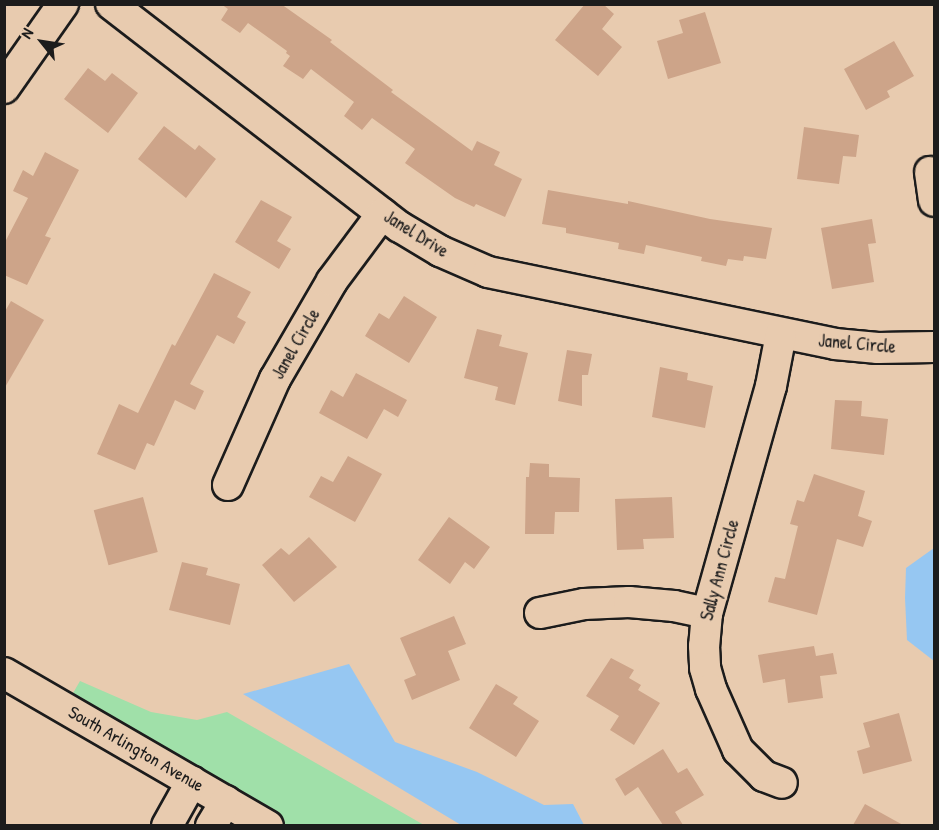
<!DOCTYPE html>
<style>
body{margin:0}
#map{position:relative;width:939px;height:830px;overflow:hidden;background:#e8cbaf;font-family:"Patrick Hand",sans-serif}
div>[style]{position:absolute}
[style*='--x']{left:calc(var(--x)*1px);top:calc(var(--y)*1px);width:calc(var(--w)*1px);rotate:calc(var(--a)*1deg)}
.green>*{inset:0;background:#a0e0a9}
.water>*{inset:0;background:#96c7f2}
.building>*{inset:0;background:#cda489;transform-origin:0 0}
.roads{filter:drop-shadow(2px 0 #1c1c1c) drop-shadow(-2px 0 #1c1c1c) drop-shadow(0 2px #1c1c1c) drop-shadow(0 -2px #1c1c1c)}
.minor>*{height:30px;margin:-15px;padding:0 15px;transform-origin:15px;border-radius:15px;background:#e8cbaf}
span{translate:-50% -50%;white-space:nowrap;text-align:center;line-height:1.15;-webkit-text-stroke:5px #e8cbaf;paint-order:stroke}
.street-label{font-size:18px;color:#1c1c1c}
.frame{position:absolute;inset:0;border:6px solid #1c1c1c;pointer-events:none}
.north{position:absolute;left:12px;top:12px;width:60px;height:60px;-webkit-text-stroke:4px #e8cbaf;paint-order:stroke;rotate:300deg;font-size:16px;font-weight:700;line-height:24px;text-align:center;color:#1c1c1c}
.north::after{content:'';display:block;margin:auto;width:21px;height:27px;background:#1c1c1c;clip-path:polygon(50% 0,100% 100%,50% 72%,0 100%)}
</style>
<div id="map">
<div class="green">
<i style="clip-path:polygon(80px 681px,151px 712px,197px 720px,227px 712px,424px 825px,286px 825px,69px 700px)"></i>
</div>
<div class="water">
<i style="clip-path:polygon(934px 548px,934px 661px,907px 640px,905px 598px,906px 568px)"></i>
<i style="clip-path:polygon(349px 664px,395px 742px,477px 772px,544px 805px,573px 804px,584px 825px,461px 825px,243px 694px)"></i>
</div>
<div class="building">
<i style="clip-path:polygon(221px 4px,281px 4px,332px 40px,330px 42px,393px 90px,391px 92px,472px 151px,477px 141px,500px 152px,494px 165px,522px 179px,505px 217px,476px 204px,474px 207px,455px 198px,405px 163px,415px 149px,372px 118px,362px 130px,344px 116px,354px 102px,311px 69px,303px 79px,283px 66px,290px 56px,286px 53px,287px 51px,248px 23px,240px 33px,221px 20px,228px 9px)"></i>
<i style="clip-path:polygon(585px 4px,603px 4px,614px 14px,602px 29px,622px 47px,598px 76px,555px 40px)"></i>
<i style="clip-path:polygon(705px 12px,721px 63px,668px 79px,657px 41px,683px 33px,679px 20px)"></i>
<i style="clip-path:polygon(894px 41px,914px 76px,887px 91px,890px 97px,866px 110px,844px 69px)"></i>
<i style="clip-path:polygon(88px 68px,105px 81px,112px 73px,138px 93px,108px 133px,64px 99px)"></i>
<i style="clip-path:polygon(164px 126px,195px 150px,199px 145px,216px 159px,186px 198px,138px 159px)"></i>
<i style="clip-path:polygon(804px 127px,859px 135px,856px 157px,843px 156px,839px 184px,797px 179px)"></i>
<i style="clip-path:polygon(45px 152px,79px 170px,45px 236px,51px 238px,27px 285px,4px 275px,4px 244px,28px 198px,13px 191px,23px 170px,33px 176px)"></i>
<i style="clip-path:polygon(548px 190px,628px 204px,628px 201px,710px 219px,772px 228px,766px 259px,744px 256px,743px 261px,728px 259px,726px 266px,701px 261px,702px 257px,646px 245px,644px 254px,618px 249px,619px 243px,566px 233px,566px 228px,542px 224px)"></i>
<i style="clip-path:polygon(261px 200px,292px 217px,277px 241px,291px 249px,279px 269px,235px 242px)"></i>
<i style="clip-path:polygon(872px 219px,876px 243px,868px 244px,874px 282px,832px 289px,821px 228px)"></i>
<i style="clip-path:polygon(214px 273px,251px 292px,237px 317px,246px 322px,234px 344px,217px 335px,190px 384px,204px 391px,195px 410px,175px 400px,154px 446px,147px 443px,135px 470px,97px 454px,119px 404px,138px 413px,172px 344px,175px 346px)"></i>
<i style="clip-path:polygon(404px 296px,437px 317px,409px 363px,365px 336px,379px 313px,389px 319px)"></i>
<i style="clip-path:polygon(11px 301px,44px 320px,4px 389px,4px 313px)"></i>
<i style="clip-path:polygon(477px 329px,502px 335px,499px 346px,528px 353px,515px 405px,495px 400px,498px 387px,464px 378px)"></i>
<i style="clip-path:polygon(567px 350px,592px 354px,588px 375px,582px 375px,582px 406px,558px 401px)"></i>
<i style="clip-path:polygon(660px 367px,688px 373px,687px 380px,713px 386px,705px 428px,652px 417px)"></i>
<i style="clip-path:polygon(356px 373px,407px 400px,398px 417px,384px 409px,367px 439px,319px 413px,331px 390px,343px 397px)"></i>
<i style="clip-path:polygon(835px 400px,862px 401px,861px 416px,888px 419px,884px 455px,831px 449px)"></i>
<i style="clip-path:polygon(348px 456px,382px 474px,355px 522px,309px 497px,321px 476px,333px 482px)"></i>
<i style="clip-path:polygon(530px 463px,549px 464px,549px 477px,580px 478px,579px 512px,555px 512px,554px 534px,525px 534px,526px 477px,529px 477px)"></i>
<i style="clip-path:polygon(814px 474px,865px 491px,858px 516px,872px 521px,863px 547px,837px 539px,817px 615px,768px 602px,775px 577px,785px 579px,798px 526px,790px 524px,797px 500px,804px 502px)"></i>
<i style="left:143px;top:497px;width:57px;height:51px;rotate:75deg"></i>
<i style="clip-path:polygon(672px 497px,674px 538px,643px 539px,644px 549px,617px 550px,615px 499px)"></i>
<i style="clip-path:polygon(449px 517px,490px 547px,474px 569px,465px 562px,450px 584px,418px 560px)"></i>
<i style="clip-path:polygon(309px 537px,337px 567px,294px 602px,262px 565px,281px 548px,289px 555px)"></i>
<i style="clip-path:polygon(182px 562px,208px 568px,206px 575px,240px 584px,230px 625px,169px 610px)"></i>
<i style="clip-path:polygon(454px 616px,466px 644px,448px 651px,460px 680px,412px 700px,404px 680px,416px 675px,400px 638px)"></i>
<i style="clip-path:polygon(814px 646px,816px 656px,833px 653px,837px 674px,820px 676px,823px 698px,788px 703px,785px 679px,763px 683px,758px 655px)"></i>
<i style="clip-path:polygon(611px 658px,634px 670px,629px 678px,641px 685px,638px 690px,660px 703px,634px 745px,610px 730px,619px 716px,586px 696px)"></i>
<i style="clip-path:polygon(496px 684px,518px 697px,513px 704px,539px 721px,516px 757px,469px 728px)"></i>
<i style="clip-path:polygon(899px 713px,912px 761px,863px 774px,857px 751px,870px 747px,863px 723px)"></i>
<i style="clip-path:polygon(663px 749px,678px 773px,687px 768px,704px 795px,675px 812px,683px 825px,663px 825px,638px 787px,625px 796px,615px 779px)"></i>
<i style="clip-path:polygon(865px 804px,903px 825px,853px 825px)"></i>
</div>
<div class="roads">
<div class="minor">
<i style="--x:111;--y:4;--w:365;--a:37.7"></i>
<i style="--x:400;--y:227;--w:47;--a:31"></i>
<i style="--x:440;--y:251;--w:52;--a:23.6"></i>
<i style="--x:488;--y:272;--w:354;--a:11.7"></i>
<i style="--x:835;--y:344;--w:43;--a:5.3"></i>
<i style="--x:878;--y:348;--w:56;--a:-1"></i>
<i style="--x:4;--y:88;--w:103;--a:-54.9"></i>
<i style="--x:930;--y:172;--w:29;--a:82"></i>
<i style="--x:781;--y:334;--w:53;--a:100.9"></i>
<i style="--x:771;--y:386;--w:236;--a:105.7"></i>
<i style="--x:707;--y:613;--w:33;--a:95"></i>
<i style="--x:704;--y:646;--w:22;--a:87"></i>
<i style="--x:705;--y:668;--w:22;--a:74"></i>
<i style="--x:711;--y:689;--w:67;--a:66.1"></i>
<i style="--x:738;--y:750;--w:37;--a:45"></i>
<i style="--x:764;--y:776;--w:19;--a:21"></i>
<i style="--x:228;--y:485;--w:116;--a:-66.1"></i>
<i style="--x:275;--y:379;--w:113;--a:-59.8"></i>
<i style="--x:332;--y:281;--w:84;--a:-53.3"></i>
<i style="--x:540;--y:613;--w:45;--a:-11.6"></i>
<i style="--x:584;--y:604;--w:45;--a:-2.5"></i>
<i style="--x:629;--y:602;--w:45;--a:5.1"></i>
<i style="--x:674;--y:606;--w:34;--a:12"></i>
<i style="--x:4;--y:673;--w:305;--a:30.1"></i>
<i style="--x:167;--y:826;--w:51;--a:-60.9"></i>
<i style="--x:211;--y:826;--w:29;--a:-59"></i>
</div>
</div>
<div class="street-label">
<span style="left:416px;top:234px;rotate:32deg">Janel Drive</span>
<span style="left:296px;top:344px;rotate:-60deg">Janel Circle</span>
<span style="left:857px;top:344px;rotate:5deg">Janel Circle</span>
<span style="left:720px;top:570px;rotate:-75deg">Sally Ann Circle</span>
<span style="left:136px;top:749px;rotate:30deg">South Arlington Avenue</span>
</div>
<div class="frame"></div>
<div class="north">N</div>
</div>
